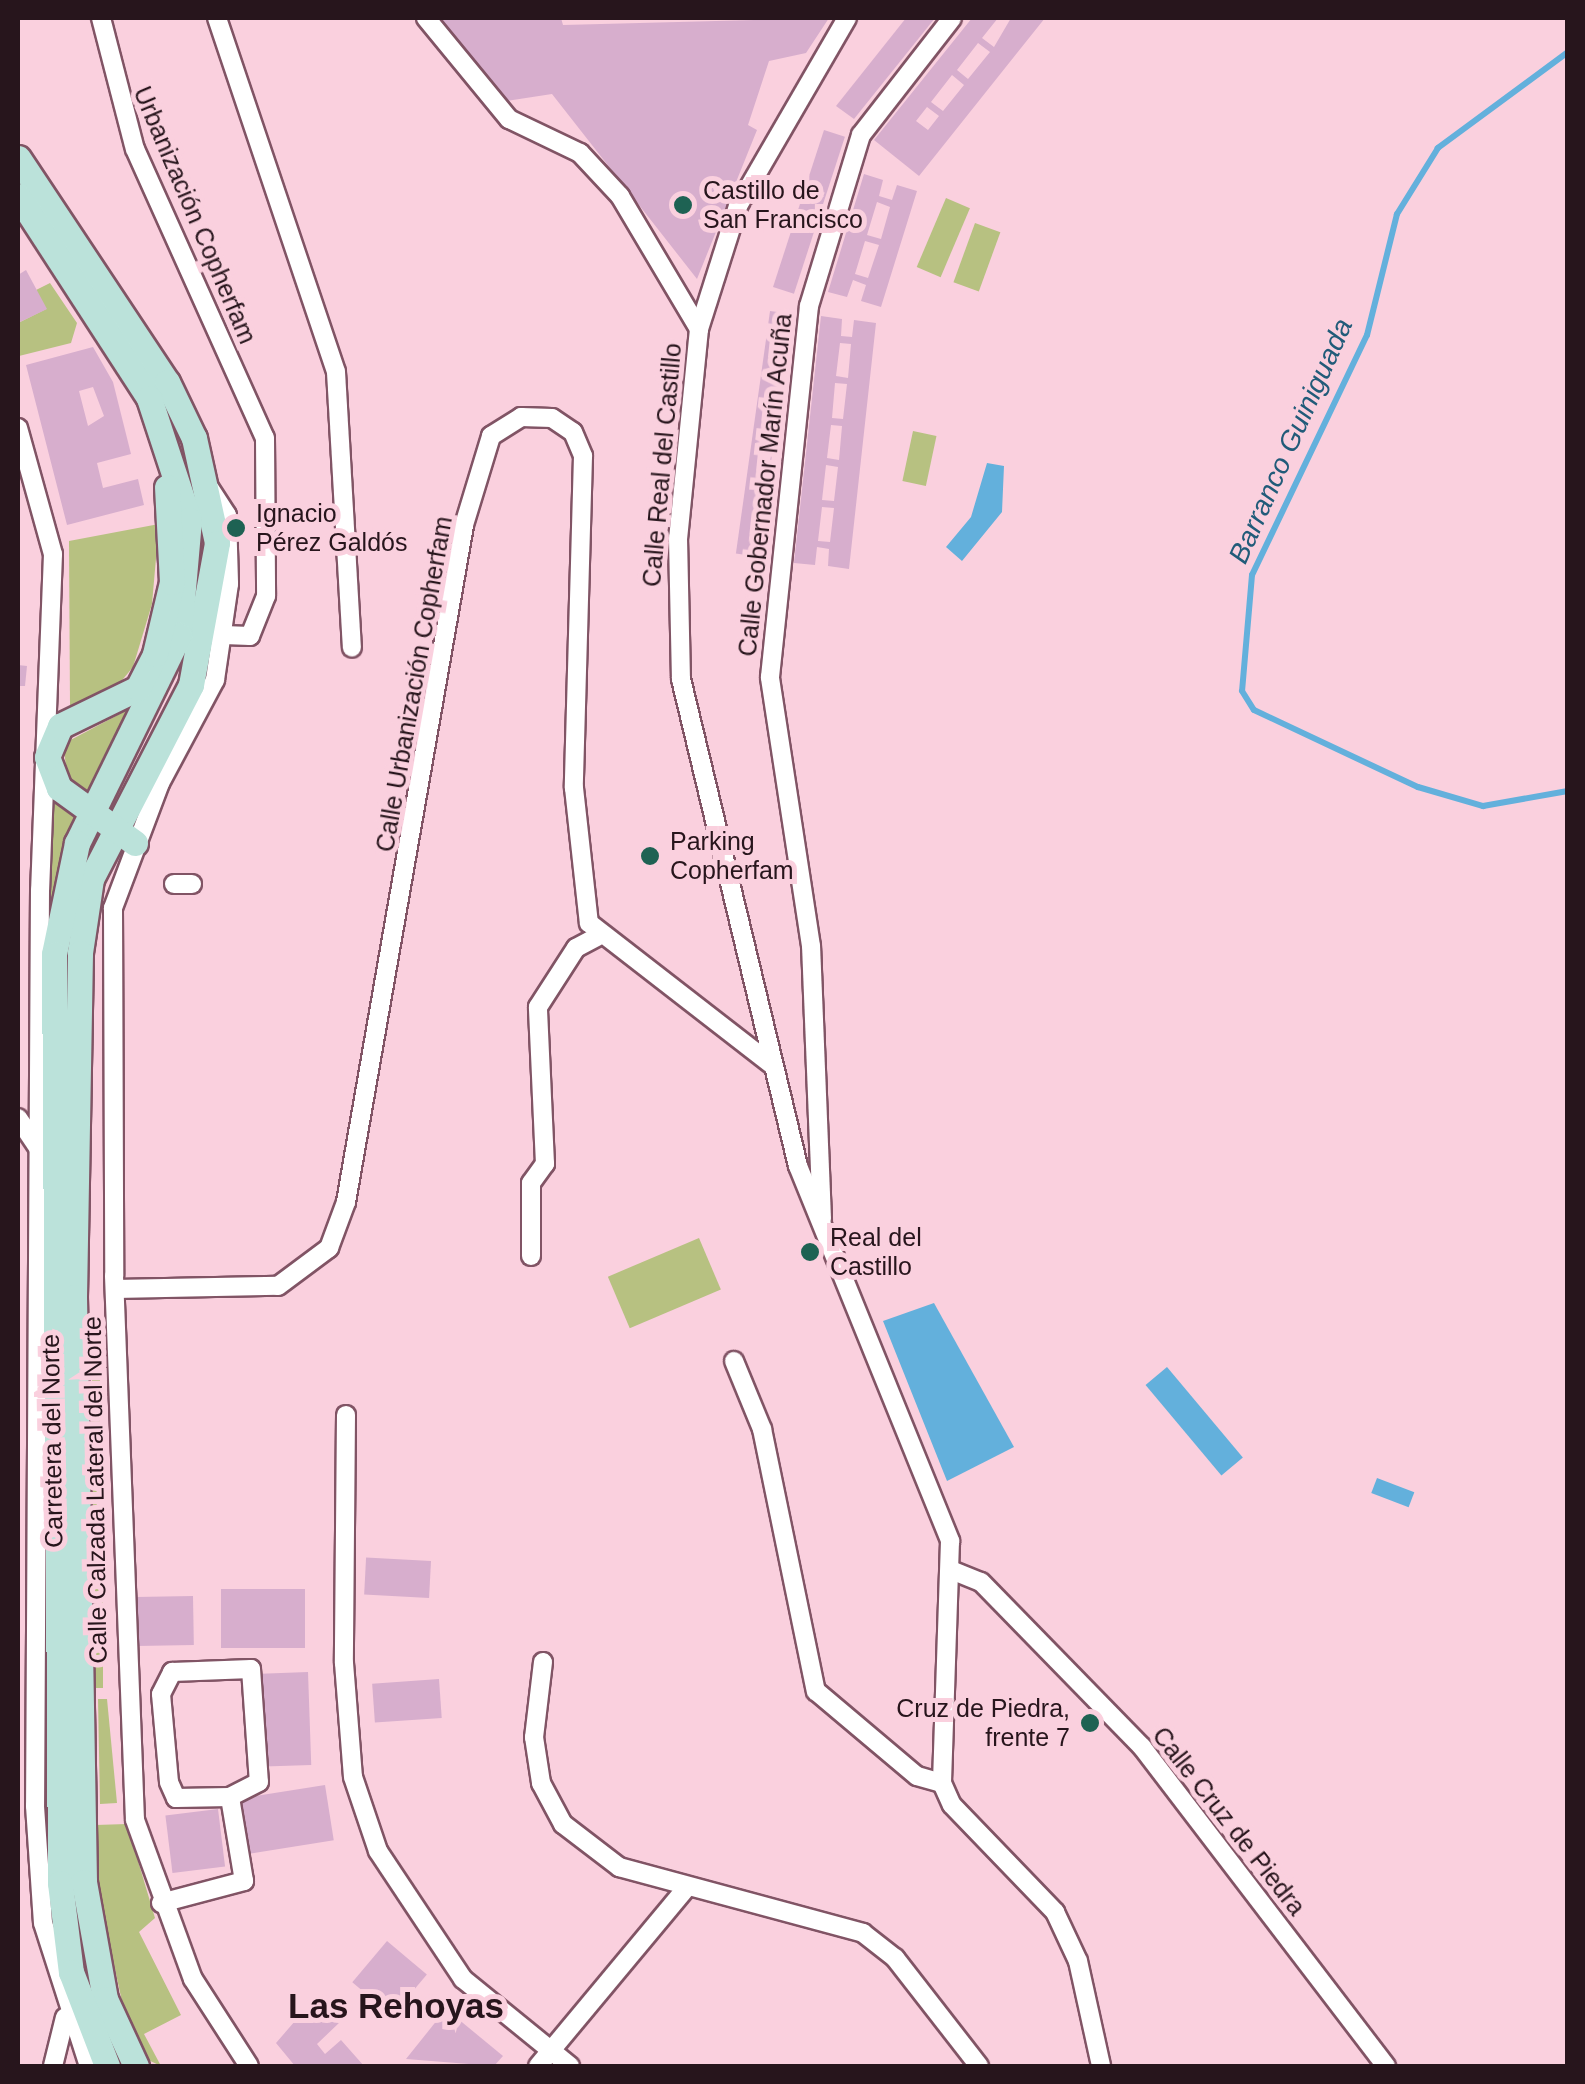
<!DOCTYPE html>
<meta charset="utf-8">
<style>
body{margin:0}
#map{position:relative;width:1585px;height:2084px;overflow:hidden;background:#fad0de;font-family:Arial,sans-serif}
div>[style]{position:absolute}
[style*='--x']{left:calc(var(--x)*1px);top:calc(var(--y)*1px);width:calc(var(--w)*1px);rotate:calc(var(--a)*1deg)}
.green>*{inset:0;background:#b7c181;transform-origin:0 0}
.water>*{inset:0;background:#63b0dc;transform-origin:0 0}
.stream>*{height:6px;margin:-3px;padding:0 3px;transform-origin:3px;border-radius:3px;background:#63b0dc}
.building>*{inset:0;background:#d7aecd;transform-origin:0 0}
.roads{filter:drop-shadow(2px 0 #815465) drop-shadow(-2px 0 #815465) drop-shadow(0 2px #815465) drop-shadow(0 -2px #815465)}
.street>*{height:18px;margin:-9px;padding:0 9px;transform-origin:9px;border-radius:9px;background:#fff}
.secondary>*{height:25px;margin:-12.5px;padding:0 12.5px;transform-origin:12.5px;border-radius:12.5px;background:#bbe2da}
.dots>*{width:28px;height:28px;translate:-50% -50%;box-sizing:border-box;border:5px solid #fad0de;border-radius:50%}
span{translate:-50% -50%;white-space:nowrap;text-align:center;line-height:1.15;-webkit-text-stroke:10px #fad0de;paint-order:stroke}
.poi-label{font-size:25px;color:#27151c}
.left{translate:0 -50%;text-align:left}
.right{translate:-100% -50%;text-align:right}
.street-label{font-size:25px;color:#27151c}
.water-label{font-size:28px;color:#215b79;font-style:italic}
.district-label{font-size:35px;color:#27151c;font-weight:700}
.frame{position:absolute;inset:0;border:20px solid #27151c;pointer-events:none}
</style>
<div id="map">
<div class="green">
<i style="left:946px;top:198px;width:26px;height:75px;rotate:23deg"></i>
<i style="left:975px;top:223px;width:27px;height:63px;rotate:20deg"></i>
<i style="clip-path:polygon(50px 283px,77px 323px,71px 343px,19px 356px,18px 323px,46px 309px,36px 290px)"></i>
<i style="left:913px;top:431px;width:24px;height:51px;rotate:12deg"></i>
<i style="clip-path:polygon(159px 524px,152px 604px,133px 667px,119px 684px,70px 706px,69px 541px)"></i>
<i style="clip-path:polygon(131px 708px,87px 795px,68px 780px,63px 744px)"></i>
<i style="clip-path:polygon(49px 799px,75px 818px,50px 903px,48px 900px)"></i>
<i style="left:699px;top:1238px;width:56px;height:99px;rotate:67deg"></i>
<i style="left:92px;top:1353px;width:8px;height:168px"></i>
<i style="left:95px;top:1527px;width:8px;height:161px"></i>
<i style="clip-path:polygon(98px 1699px,107px 1699px,117px 1803px,100px 1804px)"></i>
<i style="clip-path:polygon(127px 1824px,155px 1918px,139px 1932px,181px 2015px,144px 2034px,161px 2066px,146px 2059px,123px 2006px,99px 1896px,95px 1825px)"></i>
</div>
<div class="water">
<i style="clip-path:polygon(987px 463px,1004px 466px,1002px 512px,962px 561px,946px 547px,971px 517px)"></i>
<i style="clip-path:polygon(934px 1303px,1014px 1447px,947px 1481px,883px 1321px)"></i>
<i style="left:1167px;top:1367px;width:118px;height:28px;rotate:50deg"></i>
<i style="left:1377px;top:1478px;width:40px;height:16px;rotate:21deg"></i>
</div>
<div class="stream">
<i style="--x:1568;--y:52;--w:162;--a:143.6"></i>
<i style="--x:1438;--y:148;--w:78;--a:121.8"></i>
<i style="--x:1397;--y:214;--w:125;--a:103.9"></i>
<i style="--x:1367;--y:335;--w:266;--a:115.6"></i>
<i style="--x:1252;--y:575;--w:116;--a:94.9"></i>
<i style="--x:1242;--y:691;--w:22;--a:58"></i>
<i style="--x:1254;--y:710;--w:181;--a:25.2"></i>
<i style="--x:1418;--y:787;--w:68;--a:16.3"></i>
<i style="--x:1483;--y:806;--w:86;--a:-10"></i>
</div>
<div class="building">
<i style="clip-path:polygon(437px 18px,561px 18px,563px 25px,829px 18px,806px 53px,769px 61px,748px 125px,757px 130px,697px 279px,552px 94px,506px 101px)"></i>
<i style="clip-path:polygon(906px 18px,935px 18px,854px 119px,836px 106px)"></i>
<i style="clip-path:polygon(evenodd,972px 18px,998px 18px,982px 38px,994px 47px,1011px 18px,1045px 18px,919px 176px,874px 140px,972px 18px,978px 43px,990px 52px,968px 79px,957px 70px,978px 43px,972px 18px,952px 75px,964px 85px,943px 111px,931px 102px,952px 75px,972px 18px,927px 107px,939px 116px,928px 130px,916px 121px,927px 107px)"></i>
<i style="left:824px;top:130px;width:22px;height:165px;rotate:18deg"></i>
<i style="clip-path:polygon(evenodd,864px 174px,883px 180px,879px 196px,892px 200px,897px 185px,917px 191px,881px 307px,861px 301px,866px 285px,853px 280px,847px 297px,828px 292px,864px 174px,877px 202px,890px 207px,881px 239px,867px 235px,877px 202px,864px 174px,865px 241px,879px 245px,868px 278px,855px 274px,865px 241px)"></i>
<i style="clip-path:polygon(26px 270px,47px 309px,18px 323px,18px 275px)"></i>
<i style="left:770px;top:311px;width:22px;height:245px;rotate:8deg"></i>
<i style="clip-path:polygon(evenodd,821px 316px,842px 319px,841px 336px,852px 337px,854px 320px,876px 323px,849px 569px,828px 566px,829px 549px,817px 547px,815px 565px,794px 563px,821px 316px,840px 343px,851px 344px,848px 378px,836px 376px,840px 343px,821px 316px,835px 383px,847px 384px,843px 419px,832px 418px,835px 383px,821px 316px,831px 425px,842px 426px,839px 460px,827px 458px,831px 425px,821px 316px,826px 465px,838px 467px,834px 501px,822px 500px,826px 465px,821px 316px,822px 507px,834px 508px,830px 542px,818px 541px,822px 507px)"></i>
<i style="clip-path:polygon(evenodd,93px 347px,113px 382px,131px 454px,97px 463px,103px 488px,138px 479px,144px 505px,67px 525px,26px 365px,93px 347px,93px 387px,104px 416px,88px 426px,79px 391px,93px 387px)"></i>
<i style="clip-path:polygon(18px 665px,27px 666px,25px 686px,18px 686px)"></i>
<i style="left:431px;top:1561px;width:37px;height:65px;rotate:93deg"></i>
<i style="left:305px;top:1589px;width:59px;height:84px;rotate:90deg"></i>
<i style="left:193px;top:1596px;width:49px;height:57px;rotate:89deg"></i>
<i style="left:308px;top:1672px;width:93px;height:47px;rotate:88deg"></i>
<i style="left:439px;top:1679px;width:39px;height:67px;rotate:86deg"></i>
<i style="left:325px;top:1785px;width:56px;height:88px;rotate:81deg"></i>
<i style="left:218px;top:1809px;width:58px;height:53px;rotate:83deg"></i>
<i style="left:387px;top:1941px;width:52px;height:54px;rotate:40deg"></i>
<i style="clip-path:polygon(446px 2009px,503px 2056px,494px 2066px,406px 2059px)"></i>
<i style="clip-path:polygon(328px 2010px,340px 2022px,317px 2044px,325px 2054px,341px 2040px,364px 2066px,295px 2066px,276px 2043px,295px 2021px)"></i>
</div>
<div class="roads">
<div class="street">
<i style="--x:101;--y:18;--w:135;--a:75.5"></i>
<i style="--x:135;--y:149;--w:317;--a:65.8"></i>
<i style="--x:265;--y:438;--w:158;--a:89.6"></i>
<i style="--x:266;--y:596;--w:43;--a:111.8"></i>
<i style="--x:250;--y:636;--w:26;--a:-178"></i>
<i style="--x:217;--y:18;--w:373;--a:71.4"></i>
<i style="--x:336;--y:372;--w:276;--a:86.7"></i>
<i style="--x:426;--y:18;--w:131;--a:50.6"></i>
<i style="--x:509;--y:119;--w:79;--a:25.6"></i>
<i style="--x:580;--y:153;--w:59;--a:47.1"></i>
<i style="--x:620;--y:196;--w:155;--a:59.3"></i>
<i style="--x:847;--y:18;--w:217;--a:120.1"></i>
<i style="--x:738;--y:206;--w:129;--a:107.6"></i>
<i style="--x:699;--y:329;--w:210;--a:95.7"></i>
<i style="--x:678;--y:538;--w:141;--a:88.8"></i>
<i style="--x:681;--y:679;--w:501;--a:76.49"></i>
<i style="--x:798;--y:1166;--w:405;--a:67.9"></i>
<i style="--x:950;--y:1541;--w:242;--a:91.9"></i>
<i style="--x:942;--y:1783;--w:24;--a:66"></i>
<i style="--x:952;--y:1805;--w:149;--a:46.1"></i>
<i style="--x:1055;--y:1912;--w:54;--a:64.9"></i>
<i style="--x:1078;--y:1961;--w:107;--a:77.6"></i>
<i style="--x:18;--y:428;--w:131;--a:74.5"></i>
<i style="--x:53;--y:554;--w:336;--a:92.2"></i>
<i style="--x:40;--y:890;--w:916;--a:90.31"></i>
<i style="--x:35;--y:1806;--w:117;--a:86.1"></i>
<i style="--x:43;--y:1923;--w:150;--a:72.2"></i>
<i style="--x:210;--y:489;--w:31;--a:57"></i>
<i style="--x:227;--y:515;--w:69;--a:88.3"></i>
<i style="--x:229;--y:584;--w:97;--a:98.3"></i>
<i style="--x:215;--y:680;--w:117;--a:118.1"></i>
<i style="--x:160;--y:783;--w:134;--a:110.6"></i>
<i style="--x:113;--y:908;--w:368;--a:89.8"></i>
<i style="--x:114;--y:1276;--w:544;--a:87.79"></i>
<i style="--x:135;--y:1820;--w:169;--a:70"></i>
<i style="--x:193;--y:1979;--w:103;--a:57.2"></i>
<i style="--x:174;--y:884;--w:18;--a:0"></i>
<i style="--x:18;--y:1118;--w:40;--a:56"></i>
<i style="--x:822;--y:1219;--w:273;--a:-92.3"></i>
<i style="--x:811;--y:946;--w:272;--a:-98.7"></i>
<i style="--x:770;--y:677;--w:373;--a:-84"></i>
<i style="--x:809;--y:306;--w:179;--a:-73.1"></i>
<i style="--x:861;--y:135;--w:148;--a:-52.1"></i>
<i style="--x:531;--y:1256;--w:73;--a:-90"></i>
<i style="--x:531;--y:1183;--w:24;--a:-54"></i>
<i style="--x:545;--y:1164;--w:157;--a:-92.6"></i>
<i style="--x:538;--y:1007;--w:70;--a:-57.2"></i>
<i style="--x:576;--y:948;--w:24;--a:-28"></i>
<i style="--x:115;--y:1289;--w:163;--a:-1.1"></i>
<i style="--x:278;--y:1286;--w:64;--a:-36.7"></i>
<i style="--x:329;--y:1248;--w:49;--a:-69.7"></i>
<i style="--x:346;--y:1202;--w:687;--a:-80.11"></i>
<i style="--x:464;--y:525;--w:93;--a:-73.1"></i>
<i style="--x:491;--y:436;--w:36;--a:-32"></i>
<i style="--x:521;--y:417;--w:31;--a:2"></i>
<i style="--x:552;--y:418;--w:25;--a:34"></i>
<i style="--x:573;--y:432;--w:26;--a:67"></i>
<i style="--x:583;--y:456;--w:332;--a:91.6"></i>
<i style="--x:574;--y:788;--w:136;--a:83.7"></i>
<i style="--x:589;--y:923;--w:230;--a:37.8"></i>
<i style="--x:734;--y:1361;--w:74;--a:67.6"></i>
<i style="--x:762;--y:1429;--w:268;--a:78.4"></i>
<i style="--x:816;--y:1691;--w:132;--a:40.1"></i>
<i style="--x:917;--y:1776;--w:26;--a:16"></i>
<i style="--x:346;--y:1415;--w:248;--a:90.5"></i>
<i style="--x:344;--y:1663;--w:114;--a:85.5"></i>
<i style="--x:353;--y:1777;--w:78;--a:71.3"></i>
<i style="--x:378;--y:1851;--w:154;--a:56.4"></i>
<i style="--x:463;--y:1979;--w:138;--a:39.1"></i>
<i style="--x:951;--y:1570;--w:32;--a:22"></i>
<i style="--x:981;--y:1582;--w:231;--a:45.7"></i>
<i style="--x:1142;--y:1747;--w:402;--a:52.6"></i>
<i style="--x:543;--y:1662;--w:76;--a:96.8"></i>
<i style="--x:534;--y:1737;--w:47;--a:81.3"></i>
<i style="--x:541;--y:1783;--w:47;--a:61.8"></i>
<i style="--x:563;--y:1824;--w:71;--a:37.5"></i>
<i style="--x:619;--y:1867;--w:253;--a:15.1"></i>
<i style="--x:863;--y:1933;--w:41;--a:38"></i>
<i style="--x:895;--y:1958;--w:137;--a:52.1"></i>
<i style="--x:161;--y:1903;--w:86;--a:-14.8"></i>
<i style="--x:244;--y:1881;--w:85;--a:-99.5"></i>
<i style="--x:230;--y:1797;--w:54;--a:178.9"></i>
<i style="--x:176;--y:1798;--w:17;--a:-114"></i>
<i style="--x:169;--y:1782;--w:88;--a:-95.2"></i>
<i style="--x:161;--y:1694;--w:25;--a:-63"></i>
<i style="--x:172;--y:1672;--w:79;--a:-2.2"></i>
<i style="--x:251;--y:1669;--w:113;--a:86"></i>
<i style="--x:259;--y:1782;--w:33;--a:153"></i>
<i style="--x:53;--y:2066;--w:50;--a:-76.2"></i>
<i style="--x:538;--y:2066;--w:233;--a:-50.2"></i>
</div>
<div class="secondary">
<i style="--x:18;--y:158;--w:269;--a:56.4"></i>
<i style="--x:167;--y:382;--w:62;--a:64.3"></i>
<i style="--x:194;--y:438;--w:107;--a:77.6"></i>
<i style="--x:217;--y:543;--w:144;--a:100.4"></i>
<i style="--x:191;--y:685;--w:218;--a:117.3"></i>
<i style="--x:91;--y:879;--w:75;--a:98.5"></i>
<i style="--x:80;--y:953;--w:344;--a:91"></i>
<i style="--x:74;--y:1297;--w:585;--a:89.02"></i>
<i style="--x:84;--y:1882;--w:119;--a:79.8"></i>
<i style="--x:105;--y:1999;--w:74;--a:65.2"></i>
<i style="--x:18;--y:196;--w:241;--a:57"></i>
<i style="--x:149;--y:398;--w:128;--a:71.8"></i>
<i style="--x:189;--y:520;--w:115;--a:95"></i>
<i style="--x:179;--y:635;--w:232;--a:116.1"></i>
<i style="--x:77;--y:843;--w:113;--a:101.7"></i>
<i style="--x:54;--y:954;--w:929;--a:89.63"></i>
<i style="--x:60;--y:1883;--w:90;--a:83"></i>
<i style="--x:71;--y:1972;--w:101;--a:69"></i>
<i style="--x:135;--y:843;--w:94;--a:-144.1"></i>
<i style="--x:59;--y:788;--w:33;--a:-111"></i>
<i style="--x:47;--y:757;--w:34;--a:-67"></i>
<i style="--x:60;--y:726;--w:87;--a:-26"></i>
<i style="--x:138;--y:688;--w:38;--a:-63"></i>
<i style="--x:155;--y:654;--w:74;--a:-76.7"></i>
<i style="--x:172;--y:582;--w:95;--a:-93"></i>
</div>
</div>
<div class="dots">
<i style="left:683px;top:205px;background:#1e6253"></i>
<i style="left:236px;top:528px;background:#1e6253"></i>
<i style="left:650px;top:856px;background:#1e6253"></i>
<i style="left:810px;top:1252px;background:#1e6253"></i>
<i style="left:1090px;top:1723px;background:#1e6253"></i>
</div>
<div class="poi-label">
<span class="left" style="left:703px;top:205px">Castillo de<br>San Francisco</span>
<span class="left" style="left:256px;top:528px">Ignacio<br>Pérez Galdós</span>
<span class="left" style="left:670px;top:856px">Parking<br>Copherfam</span>
<span class="left" style="left:830px;top:1252px">Real del<br>Castillo</span>
<span class="right" style="left:1070px;top:1723px">Cruz de Piedra,<br>frente 7</span>
</div>
<div class="street-label">
<span style="left:195px;top:215px;rotate:67deg">Urbanización Copherfam</span>
<span style="left:662px;top:465px;rotate:-85deg">Calle Real del Castillo</span>
<span style="left:765px;top:485px;rotate:-84deg">Calle Gobernador Marín Acuña</span>
<span style="left:414px;top:684px;rotate:-80deg">Calle Urbanización Copherfam</span>
<span style="left:52px;top:1441px;rotate:-91deg">Carretera del Norte</span>
<span style="left:95px;top:1490px;rotate:-91deg">Calle Calzada Lateral del Norte</span>
<span style="left:1229px;top:1821px;rotate:52deg">Calle Cruz de Piedra</span>
</div>
<div class="water-label">
<span style="left:1291px;top:441px;rotate:-66deg">Barranco Guiniguada</span>
</div>
<div class="district-label">
<span style="left:396px;top:2006px">Las Rehoyas</span>
</div>
<div class="frame"></div>
</div>
